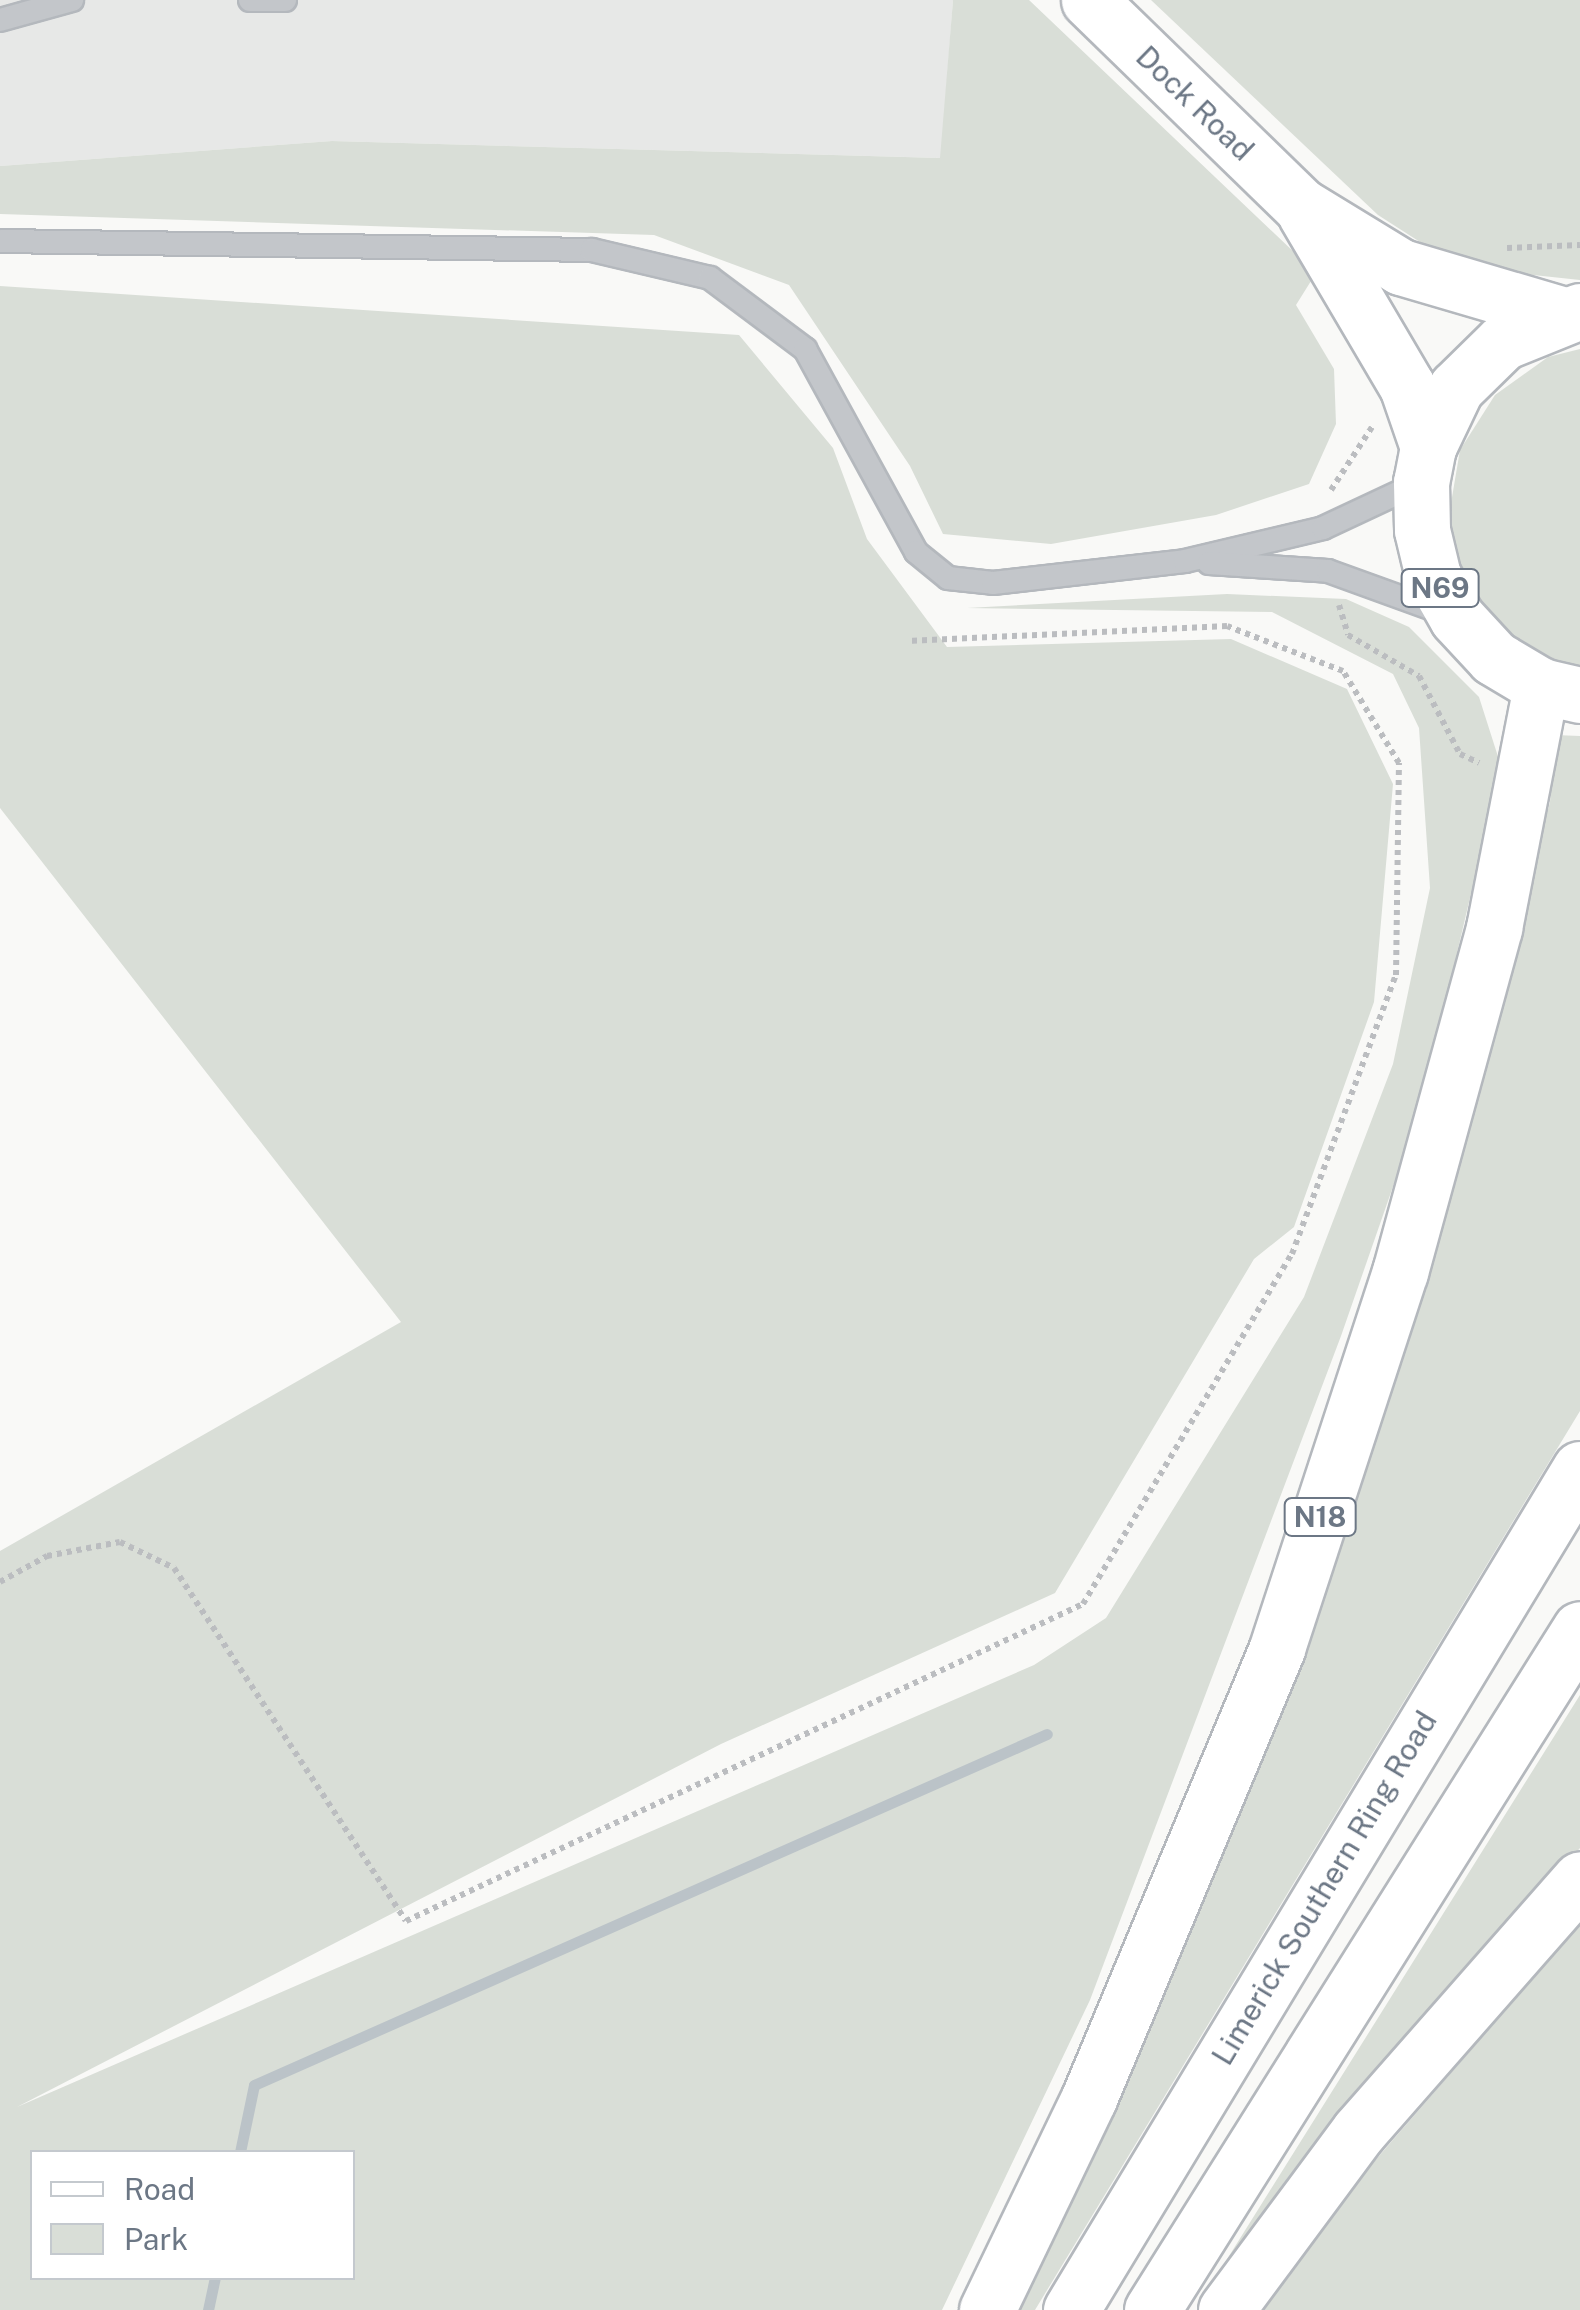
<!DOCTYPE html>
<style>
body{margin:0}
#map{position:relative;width:1580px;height:2310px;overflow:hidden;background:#f9f9f7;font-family:"Public Sans",sans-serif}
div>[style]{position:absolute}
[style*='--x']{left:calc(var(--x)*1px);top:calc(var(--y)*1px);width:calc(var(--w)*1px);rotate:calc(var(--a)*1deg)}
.built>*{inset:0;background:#e7e8e7}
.green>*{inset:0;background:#d9ded7}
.stream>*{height:11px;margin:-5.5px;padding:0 5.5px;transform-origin:5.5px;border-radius:5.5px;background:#bbc3c8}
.path>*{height:6px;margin-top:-3px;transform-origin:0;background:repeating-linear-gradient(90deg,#bbbdc0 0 5px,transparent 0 10px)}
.roads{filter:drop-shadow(2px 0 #b4b8bd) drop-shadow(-2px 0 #b4b8bd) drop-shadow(0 2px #b4b8bd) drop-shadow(0 -2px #b4b8bd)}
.service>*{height:22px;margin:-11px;padding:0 11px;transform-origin:11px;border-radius:11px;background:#c3c6ca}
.secondary>*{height:55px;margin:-27.5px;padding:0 27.5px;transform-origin:27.5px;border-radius:27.5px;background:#fff}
.primary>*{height:55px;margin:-27.5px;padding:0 27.5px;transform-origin:27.5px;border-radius:27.5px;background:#fff}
.trunk>*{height:55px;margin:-27.5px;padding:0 27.5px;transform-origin:27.5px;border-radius:27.5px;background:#fff}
span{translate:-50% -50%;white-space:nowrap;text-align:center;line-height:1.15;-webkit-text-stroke:10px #fff;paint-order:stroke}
.shield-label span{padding:2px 8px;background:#fff;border:2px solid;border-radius:8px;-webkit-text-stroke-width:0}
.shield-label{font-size:28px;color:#6c7785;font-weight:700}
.street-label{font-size:30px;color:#6c7785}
.legend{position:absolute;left:30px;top:2150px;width:325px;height:130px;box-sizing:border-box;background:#fff;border:2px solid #c4c9ce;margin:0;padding:12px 18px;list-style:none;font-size:30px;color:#6c7785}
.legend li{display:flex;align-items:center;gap:20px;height:50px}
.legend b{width:50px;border:2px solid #c4c9ce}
</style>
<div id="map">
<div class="built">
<i style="clip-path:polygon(0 0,953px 0,941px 158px,332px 141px,0 166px)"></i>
</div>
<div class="green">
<i style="clip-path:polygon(953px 0,1029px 0,1316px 273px,1296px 305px,1334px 369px,1336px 424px,1309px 484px,1216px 515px,1051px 544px,943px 534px,910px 466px,789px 285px,654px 235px,0 214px,0 166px,332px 141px,940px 158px)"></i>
<i style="clip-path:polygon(1151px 0,1580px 0,1580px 280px,1459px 267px,1378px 215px)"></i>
<i style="clip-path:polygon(evenodd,0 286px,739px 335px,833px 448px,867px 539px,947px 647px,1231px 639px,1347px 689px,1393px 784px,1374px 1002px,1294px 1227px,1254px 1259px,1055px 1593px,721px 1744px,17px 2107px,1034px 1665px,1106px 1618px,1304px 1297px,1393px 1064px,1430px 888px,1419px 728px,1393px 674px,1272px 612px,967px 608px,1227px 594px,1346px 599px,1409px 627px,1479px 697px,1501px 766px,1421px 1106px,1341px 1336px,1090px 2000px,942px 2310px,0 2310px,0 1551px,401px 1322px,0 808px,0 286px,32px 2152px,352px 2152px,352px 2278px,32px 2278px,32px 2152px)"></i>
<i style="clip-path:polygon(1580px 349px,1580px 671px,1557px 667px,1501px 632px,1463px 579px,1449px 515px,1460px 450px,1495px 395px,1548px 357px)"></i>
<i style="clip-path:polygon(1555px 735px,1580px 736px,1580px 1411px,1035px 2310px,1008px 2310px,1478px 1071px,1550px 802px)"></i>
<i style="clip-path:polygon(1580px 1695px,1580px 1848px,1331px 2133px,1199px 2304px)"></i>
<i style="clip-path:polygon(1580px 1924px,1580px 2310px,1253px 2310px,1288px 2261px)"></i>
</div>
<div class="stream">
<i style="--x:240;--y:2152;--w:68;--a:-78.2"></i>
<i style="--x:254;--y:2085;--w:867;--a:-23.88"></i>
<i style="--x:208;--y:2310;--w:33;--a:-78"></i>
</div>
<div class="path">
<i style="--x:1507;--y:248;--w:73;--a:-2.4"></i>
<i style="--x:1331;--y:490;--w:75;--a:-56.9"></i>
<i style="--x:1339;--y:605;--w:31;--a:73"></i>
<i style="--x:1348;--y:635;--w:82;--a:30"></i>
<i style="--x:1419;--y:676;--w:88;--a:62.3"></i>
<i style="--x:1460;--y:754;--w:21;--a:25"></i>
<i style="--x:0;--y:1582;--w:54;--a:-29"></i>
<i style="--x:47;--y:1556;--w:74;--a:-10.9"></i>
<i style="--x:120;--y:1542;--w:60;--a:25.7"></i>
<i style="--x:174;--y:1568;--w:422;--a:56.7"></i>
<i style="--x:406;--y:1921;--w:748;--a:-25.09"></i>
<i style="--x:1083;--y:1604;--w:408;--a:-59.2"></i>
<i style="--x:1292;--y:1254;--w:298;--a:-69.6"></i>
<i style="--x:1396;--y:975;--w:212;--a:-89.2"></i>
<i style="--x:1399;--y:763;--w:108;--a:-121.3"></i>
<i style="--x:1343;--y:671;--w:124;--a:-158.8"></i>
<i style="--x:1227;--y:626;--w:320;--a:177.3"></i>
</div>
<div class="roads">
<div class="service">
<i style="--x:250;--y:0;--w:35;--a:0"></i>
<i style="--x:0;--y:20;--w:75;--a:-15.5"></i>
<i style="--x:0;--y:241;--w:592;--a:0.87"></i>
<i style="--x:592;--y:250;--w:121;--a:13.3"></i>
<i style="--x:710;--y:278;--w:119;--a:36.8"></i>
<i style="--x:805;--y:349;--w:231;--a:61.3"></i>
<i style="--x:916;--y:552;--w:41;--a:39.1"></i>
<i style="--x:948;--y:578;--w:45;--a:6.3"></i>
<i style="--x:993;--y:583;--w:193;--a:-6.5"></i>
<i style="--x:1185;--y:561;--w:142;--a:-13.4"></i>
<i style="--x:1323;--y:528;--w:106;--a:-25.1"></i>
<i style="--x:1209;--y:563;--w:119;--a:3.8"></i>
<i style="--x:1328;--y:571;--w:123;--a:19.9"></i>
</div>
<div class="secondary">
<i style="--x:1089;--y:0;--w:296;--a:44.2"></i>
<i style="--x:1301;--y:206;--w:117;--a:31.4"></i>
<i style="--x:1401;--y:267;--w:167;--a:16.4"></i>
<i style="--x:1305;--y:213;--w:201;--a:59.5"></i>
<i style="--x:1407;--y:386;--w:65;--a:71"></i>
</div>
<div class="primary">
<i style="--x:1580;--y:311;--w:83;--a:158.1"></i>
<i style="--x:1503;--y:342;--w:66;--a:135.6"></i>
<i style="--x:1456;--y:388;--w:65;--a:115.4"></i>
<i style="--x:1428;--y:447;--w:36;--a:101"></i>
<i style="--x:1421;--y:482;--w:48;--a:88.8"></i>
<i style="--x:1422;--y:530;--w:47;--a:76.6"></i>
<i style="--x:1433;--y:576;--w:48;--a:60.3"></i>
<i style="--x:1457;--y:618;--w:54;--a:47.2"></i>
<i style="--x:1494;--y:658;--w:55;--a:30.8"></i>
<i style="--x:1541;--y:686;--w:40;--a:13"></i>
</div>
<div class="trunk">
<i style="--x:987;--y:2310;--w:235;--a:-64.3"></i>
<i style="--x:1089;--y:2098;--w:488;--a:-67.3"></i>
<i style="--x:1277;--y:1648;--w:396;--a:-71.9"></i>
<i style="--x:1400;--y:1272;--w:357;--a:-74.7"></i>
<i style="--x:1494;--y:928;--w:247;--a:-79"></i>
<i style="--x:1071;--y:2310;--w:983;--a:-58.82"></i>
<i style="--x:1152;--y:2310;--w:804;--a:-57.85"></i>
<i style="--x:1226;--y:2310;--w:223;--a:-53.4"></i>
<i style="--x:1359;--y:2131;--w:335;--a:-48.7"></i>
</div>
</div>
<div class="shield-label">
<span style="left:1440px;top:588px">N69</span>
<span style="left:1320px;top:1517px">N18</span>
</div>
<div class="street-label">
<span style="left:1195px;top:103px;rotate:44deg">Dock Road</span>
<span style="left:1324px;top:1888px;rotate:-59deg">Limerick Southern Ring Road</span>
</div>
<ul class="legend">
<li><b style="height:12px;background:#fff"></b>Road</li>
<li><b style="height:28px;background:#d9ded7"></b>Park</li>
</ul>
</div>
